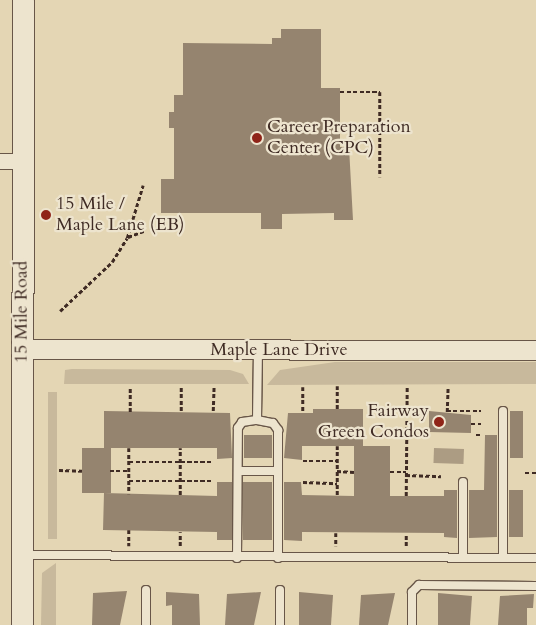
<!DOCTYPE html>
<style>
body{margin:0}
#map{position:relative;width:536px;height:625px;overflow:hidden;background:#e4d6b4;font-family:Cardo,serif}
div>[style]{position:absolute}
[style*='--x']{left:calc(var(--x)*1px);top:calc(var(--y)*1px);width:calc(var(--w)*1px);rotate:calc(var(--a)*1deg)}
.green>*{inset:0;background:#c8b99c;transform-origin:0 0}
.water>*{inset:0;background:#ac9c83;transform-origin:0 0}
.building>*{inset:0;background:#95846f;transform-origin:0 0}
.path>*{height:2.5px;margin-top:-1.25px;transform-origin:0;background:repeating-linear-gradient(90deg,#3f2b24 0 4px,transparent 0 6.5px)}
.roads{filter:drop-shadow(1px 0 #685648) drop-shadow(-1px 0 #685648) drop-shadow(0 1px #685648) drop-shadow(0 -1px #685648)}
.service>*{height:8px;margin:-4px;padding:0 4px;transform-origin:4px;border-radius:4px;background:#ede4ce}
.minor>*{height:15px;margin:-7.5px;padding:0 7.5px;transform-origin:7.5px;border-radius:7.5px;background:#ede4ce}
.tertiary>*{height:19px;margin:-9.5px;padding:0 9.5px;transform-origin:9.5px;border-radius:9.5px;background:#ede4ce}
.secondary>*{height:21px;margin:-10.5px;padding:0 10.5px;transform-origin:10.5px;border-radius:10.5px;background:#ede4ce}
.dots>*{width:14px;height:14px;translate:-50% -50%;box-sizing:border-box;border:2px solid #ede4ce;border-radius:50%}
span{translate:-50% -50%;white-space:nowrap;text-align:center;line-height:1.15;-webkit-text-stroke:4.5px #ede4ce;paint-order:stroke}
.poi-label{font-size:18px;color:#3f2b24}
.left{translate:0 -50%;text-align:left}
.right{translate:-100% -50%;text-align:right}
.street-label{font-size:18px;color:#3f2b24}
</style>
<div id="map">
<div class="green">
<i style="clip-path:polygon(335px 362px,536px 362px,536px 384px,267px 385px,280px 370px)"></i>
<i style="clip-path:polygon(72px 369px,230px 370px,243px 374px,249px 384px,64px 384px,65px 370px)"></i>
<i style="left:48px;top:392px;width:9px;height:147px"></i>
<i style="clip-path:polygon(56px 563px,56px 625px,41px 625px,42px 573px)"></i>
</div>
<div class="water">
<i style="left:434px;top:448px;width:30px;height:15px;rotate:2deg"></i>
</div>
<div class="building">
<i style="clip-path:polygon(281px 29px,321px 29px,321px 88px,340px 88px,340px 147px,349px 147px,353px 220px,334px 220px,334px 213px,282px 214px,282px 229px,261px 229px,261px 213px,161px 213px,161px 179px,174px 179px,174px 128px,169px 128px,169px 112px,174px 112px,174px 95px,183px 95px,183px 43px,272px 44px,272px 38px,281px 38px)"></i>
<i style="clip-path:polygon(313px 409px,363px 409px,363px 446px,390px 446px,390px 496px,444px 496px,444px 490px,457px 490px,457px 538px,444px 537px,444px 533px,302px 532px,302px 541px,284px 540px,284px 482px,301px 482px,302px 495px,354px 496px,354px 446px,302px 446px,302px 460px,284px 458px,288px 413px,313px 413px)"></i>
<i style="clip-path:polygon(104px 411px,230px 413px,232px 458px,217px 459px,217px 448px,104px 448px)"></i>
<i style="clip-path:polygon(429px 411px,471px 415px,471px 433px,429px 432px)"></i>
<i style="left:510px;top:411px;width:13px;height:47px"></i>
<i style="left:244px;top:435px;width:28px;height:23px"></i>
<i style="clip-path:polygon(485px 435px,497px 435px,497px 537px,469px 538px,469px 490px,484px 490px)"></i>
<i style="left:82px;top:448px;width:29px;height:45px"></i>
<i style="clip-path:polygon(217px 482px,232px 482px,232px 540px,217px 540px,217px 532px,103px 530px,104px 493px,217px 496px)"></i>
<i style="left:243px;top:482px;width:29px;height:58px"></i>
<i style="left:509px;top:490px;width:14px;height:47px"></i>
<i style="clip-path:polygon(127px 591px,120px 625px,92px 625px,93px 593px)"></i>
<i style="clip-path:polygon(166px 592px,199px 594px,200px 625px,172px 625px,172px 605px,166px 606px)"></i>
<i style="clip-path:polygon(261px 592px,254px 625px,225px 625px,227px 594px)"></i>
<i style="clip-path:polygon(299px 592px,333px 595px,331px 625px,299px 625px)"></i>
<i style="clip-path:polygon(395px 593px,388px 625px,359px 625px,361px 595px)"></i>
<i style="clip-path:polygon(438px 593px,472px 596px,470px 625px,438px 625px)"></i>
<i style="clip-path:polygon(534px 594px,533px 608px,527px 608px,527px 625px,498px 625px,500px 596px)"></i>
</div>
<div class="path">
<i style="--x:340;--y:92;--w:40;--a:0"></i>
<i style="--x:380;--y:92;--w:85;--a:90"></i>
<i style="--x:128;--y:237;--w:17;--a:-21"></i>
<i style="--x:60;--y:311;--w:71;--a:-43.3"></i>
<i style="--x:112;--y:262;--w:28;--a:-58"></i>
<i style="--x:127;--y:238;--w:55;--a:-73.2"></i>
<i style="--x:303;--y:387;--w:25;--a:90"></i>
<i style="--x:337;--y:409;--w:23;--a:-90"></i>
<i style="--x:181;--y:411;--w:25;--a:-90"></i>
<i style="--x:213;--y:411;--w:25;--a:-88"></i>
<i style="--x:447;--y:411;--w:34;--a:0"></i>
<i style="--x:130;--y:412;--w:26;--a:-90"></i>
<i style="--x:447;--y:412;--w:26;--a:-88"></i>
<i style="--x:471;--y:424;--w:10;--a:0"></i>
<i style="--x:476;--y:435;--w:5;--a:0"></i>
<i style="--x:129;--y:448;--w:46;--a:90"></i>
<i style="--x:303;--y:461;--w:34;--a:0"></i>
<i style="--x:129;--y:462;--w:84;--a:0"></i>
<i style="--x:59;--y:470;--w:23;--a:2"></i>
<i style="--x:110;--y:471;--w:19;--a:0"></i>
<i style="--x:337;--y:471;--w:17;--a:3"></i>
<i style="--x:390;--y:472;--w:16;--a:0"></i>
<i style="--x:525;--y:473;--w:11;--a:0"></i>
<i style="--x:406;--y:475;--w:35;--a:2"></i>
<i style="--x:129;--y:481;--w:84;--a:0"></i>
<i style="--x:303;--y:482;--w:34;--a:2"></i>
<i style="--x:180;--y:495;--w:47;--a:-90"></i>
<i style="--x:337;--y:495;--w:49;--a:-90"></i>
<i style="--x:406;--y:496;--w:110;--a:-89.5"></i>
<i style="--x:129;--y:530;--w:16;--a:90"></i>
<i style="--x:336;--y:533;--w:13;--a:90"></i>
<i style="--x:180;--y:546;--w:14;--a:-90"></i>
<i style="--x:406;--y:546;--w:13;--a:-90"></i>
</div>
<div class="roads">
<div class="service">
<i style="--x:257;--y:420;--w:70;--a:-89.2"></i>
<i style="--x:238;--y:471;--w:40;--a:0"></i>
<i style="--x:25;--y:555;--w:511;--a:0.34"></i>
<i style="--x:237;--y:558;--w:130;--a:-89.6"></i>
<i style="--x:238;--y:428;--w:7;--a:-56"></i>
<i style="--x:242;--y:422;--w:15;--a:-8"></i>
<i style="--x:257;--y:420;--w:16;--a:11"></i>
<i style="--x:273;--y:423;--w:9;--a:54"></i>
<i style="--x:278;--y:430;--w:128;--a:90"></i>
<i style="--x:463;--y:558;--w:76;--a:-90"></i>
<i style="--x:503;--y:558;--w:147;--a:-90"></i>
<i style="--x:146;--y:625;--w:35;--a:-90"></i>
<i style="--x:280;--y:625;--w:35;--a:-90"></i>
<i style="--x:412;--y:625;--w:33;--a:-90"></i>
<i style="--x:412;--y:592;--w:10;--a:-45"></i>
<i style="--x:419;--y:585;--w:117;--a:0.5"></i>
</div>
<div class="minor">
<i style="--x:0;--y:161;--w:23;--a:0"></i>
</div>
<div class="tertiary">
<i style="--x:23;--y:349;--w:513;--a:0.11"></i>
</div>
<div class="secondary">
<i style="--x:22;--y:625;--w:625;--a:-89.91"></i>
</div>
</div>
<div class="dots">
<i style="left:257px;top:138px;background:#8f2418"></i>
<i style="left:46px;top:215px;background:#8f2418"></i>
<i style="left:439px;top:422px;background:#8f2418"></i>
</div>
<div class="poi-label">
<span class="left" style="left:267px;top:138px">Career Preparation<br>Center (CPC)</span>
<span class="left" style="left:56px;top:215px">15 Mile /<br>Maple Lane (EB)</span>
<span class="right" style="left:429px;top:422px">Fairway<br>Green Condos</span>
</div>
<div class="street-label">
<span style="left:22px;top:312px;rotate:-90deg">15 Mile Road</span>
<span style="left:279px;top:350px">Maple Lane Drive</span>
</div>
</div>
